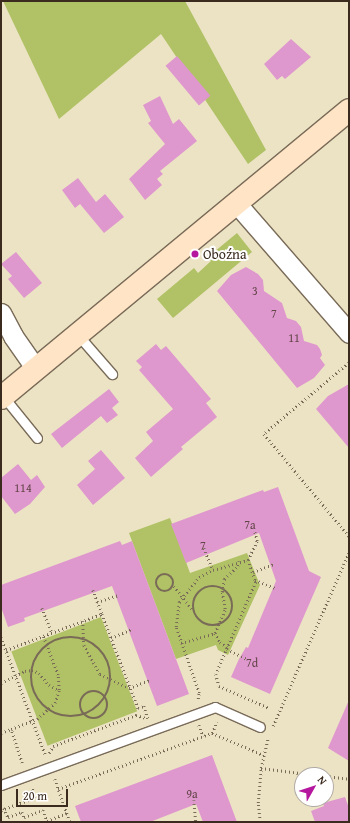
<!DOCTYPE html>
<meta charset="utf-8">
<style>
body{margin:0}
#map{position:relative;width:350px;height:823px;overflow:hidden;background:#ece3c4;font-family:"Gentium Book Plus",serif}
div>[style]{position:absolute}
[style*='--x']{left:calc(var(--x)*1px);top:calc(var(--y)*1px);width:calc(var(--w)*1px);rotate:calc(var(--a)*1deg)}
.green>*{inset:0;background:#b0c265;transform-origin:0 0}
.building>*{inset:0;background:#df98cd;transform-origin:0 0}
.path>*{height:2.5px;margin-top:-1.25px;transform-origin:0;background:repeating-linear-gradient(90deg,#796b58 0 1px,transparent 0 4px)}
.path>.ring{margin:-1.25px;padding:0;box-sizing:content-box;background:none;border:2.5px solid #796b58;border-radius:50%}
.roads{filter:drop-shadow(1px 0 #796b58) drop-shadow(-1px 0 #796b58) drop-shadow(0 1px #796b58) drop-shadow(0 -1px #796b58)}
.lane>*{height:9px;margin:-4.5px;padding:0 4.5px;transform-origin:4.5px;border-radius:4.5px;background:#fff}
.street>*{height:19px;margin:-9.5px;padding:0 9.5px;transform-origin:9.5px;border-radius:9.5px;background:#fff}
.secondary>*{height:22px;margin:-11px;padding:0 11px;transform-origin:11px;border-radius:11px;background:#ffe4c6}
.dots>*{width:11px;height:11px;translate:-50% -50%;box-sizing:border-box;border:2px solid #fff;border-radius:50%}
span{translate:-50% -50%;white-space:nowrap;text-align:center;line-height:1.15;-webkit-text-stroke:4px #fff;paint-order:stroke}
.number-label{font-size:12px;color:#64464a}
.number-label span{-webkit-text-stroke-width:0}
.poi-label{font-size:14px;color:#3b2a1e}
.left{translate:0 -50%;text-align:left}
.frame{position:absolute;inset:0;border:2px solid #3b2a1e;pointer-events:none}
.north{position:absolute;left:294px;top:767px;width:40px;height:40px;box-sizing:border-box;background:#fff;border:1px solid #b1aaa5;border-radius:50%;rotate:51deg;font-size:11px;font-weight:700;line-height:16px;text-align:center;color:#3b2a1e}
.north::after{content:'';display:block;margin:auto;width:14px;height:18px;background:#b5179e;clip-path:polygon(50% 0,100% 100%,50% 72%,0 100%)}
.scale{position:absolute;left:16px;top:789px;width:52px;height:18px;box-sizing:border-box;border:2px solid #3b2a1e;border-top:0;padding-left:5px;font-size:12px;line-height:14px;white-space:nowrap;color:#3b2a1e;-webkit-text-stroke:3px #fff;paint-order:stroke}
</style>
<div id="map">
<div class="green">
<i style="clip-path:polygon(3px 1px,185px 1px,266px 150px,248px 164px,161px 34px,59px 119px)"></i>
<i style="clip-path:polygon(237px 233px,252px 252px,173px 318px,157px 299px,194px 268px,198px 273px,211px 261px,208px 257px)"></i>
<i style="clip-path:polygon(170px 518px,190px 573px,247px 553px,260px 585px,228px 655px,218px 650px,216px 645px,176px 659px,129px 533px)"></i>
<i style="left:101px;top:617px;width:101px;height:96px;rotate:69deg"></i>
</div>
<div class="building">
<i style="clip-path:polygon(291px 39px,311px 57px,285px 79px,282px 76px,277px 80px,264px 64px)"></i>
<i style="left:177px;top:56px;width:52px;height:15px;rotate:50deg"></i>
<i style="clip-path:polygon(160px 96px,173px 124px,179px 119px,197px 141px,160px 171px,163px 174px,157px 179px,162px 185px,145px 200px,129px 179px,165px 144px,148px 123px,151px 121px,143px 105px)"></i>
<i style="clip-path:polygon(78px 178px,96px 202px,105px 194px,124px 217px,104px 233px,80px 204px,75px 208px,62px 190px)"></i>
<i style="clip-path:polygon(16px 252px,42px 283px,24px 298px,8px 279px,12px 276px,1px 264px)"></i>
<i style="clip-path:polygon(246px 267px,258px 274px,263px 280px,264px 291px,282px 303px,287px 318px,296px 321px,301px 327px,304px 341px,317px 345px,320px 349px,322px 355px,320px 358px,325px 365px,314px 378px,297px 388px,217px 291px,231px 275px)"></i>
<i style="clip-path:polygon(156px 344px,161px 350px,166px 346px,211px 399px,206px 403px,217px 417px,181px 447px,183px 449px,151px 477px,135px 458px,153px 441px,146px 432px,173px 409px,139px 370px,142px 367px,136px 361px)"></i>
<i style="clip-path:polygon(349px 384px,349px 448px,316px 409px,328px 396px)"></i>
<i style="clip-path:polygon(109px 389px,119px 402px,112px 408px,118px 415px,107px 423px,101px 416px,62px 448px,51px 434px)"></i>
<i style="clip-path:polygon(101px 450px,125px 478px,93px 505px,77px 485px,95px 469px,88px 461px)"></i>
<i style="clip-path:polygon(18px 464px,31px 480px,37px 475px,45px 487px,30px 504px,15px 514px,1px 496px,1px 478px)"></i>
<i style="clip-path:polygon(278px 487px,309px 571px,321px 577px,270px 694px,231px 677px,239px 659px,246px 647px,248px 648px,276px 581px,259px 533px,186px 563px,171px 524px,263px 490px,264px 492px)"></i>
<i style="clip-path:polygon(120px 541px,122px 545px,132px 541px,189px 694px,157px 706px,112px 586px,24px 618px,25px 621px,8px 627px,1px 607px,1px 585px)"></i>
<i style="clip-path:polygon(349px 700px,349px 761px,328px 748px)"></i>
<i style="clip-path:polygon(212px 755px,237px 822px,203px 822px,196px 804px,150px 822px,81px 822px,75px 806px)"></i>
<i style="clip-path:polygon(345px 797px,349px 808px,349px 822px,315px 822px,311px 811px,324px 806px,323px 803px)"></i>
</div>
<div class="path">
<i style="--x:349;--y:363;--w:111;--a:140.1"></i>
<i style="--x:264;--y:434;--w:133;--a:50.2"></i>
<i style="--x:204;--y:548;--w:24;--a:68"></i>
<i style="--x:248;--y:560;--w:21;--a:-65"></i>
<i style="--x:257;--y:541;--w:11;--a:-105"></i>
<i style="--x:253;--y:572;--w:22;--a:-21"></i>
<i class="ring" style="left:156px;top:574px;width:15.5px;height:15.5px"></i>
<i style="--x:255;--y:580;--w:22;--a:22"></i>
<i style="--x:174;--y:586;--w:31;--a:52"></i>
<i class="ring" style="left:193px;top:586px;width:37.5px;height:37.5px"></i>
<i style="--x:93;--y:590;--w:26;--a:69"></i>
<i style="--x:97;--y:602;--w:23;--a:-18"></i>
<i style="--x:42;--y:608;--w:27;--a:68"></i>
<i style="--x:83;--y:621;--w:24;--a:88"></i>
<i style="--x:84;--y:645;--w:33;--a:61"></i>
<i style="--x:100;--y:674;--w:32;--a:26"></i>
<i style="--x:129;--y:688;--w:22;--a:-21"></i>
<i style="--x:215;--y:633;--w:26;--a:-67"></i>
<i style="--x:225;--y:609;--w:17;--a:-100"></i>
<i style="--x:222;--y:592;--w:13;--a:-81"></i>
<i style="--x:224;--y:579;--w:19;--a:-43"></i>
<i style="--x:238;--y:566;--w:5;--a:-79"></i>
<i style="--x:1;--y:637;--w:127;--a:69.3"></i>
<i class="ring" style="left:31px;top:637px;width:77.5px;height:77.5px"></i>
<i style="--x:111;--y:638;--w:23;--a:-23"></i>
<i style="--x:181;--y:643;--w:35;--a:-16"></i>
<i style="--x:215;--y:633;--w:10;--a:61"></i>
<i style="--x:220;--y:642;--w:9;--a:36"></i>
<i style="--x:227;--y:649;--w:22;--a:27"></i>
<i style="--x:6;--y:650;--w:103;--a:-20.6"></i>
<i style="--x:102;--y:614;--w:101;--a:69"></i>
<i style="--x:138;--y:708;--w:6;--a:-18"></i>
<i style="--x:144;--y:706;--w:13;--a:72"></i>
<i style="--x:1;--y:683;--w:27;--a:-27"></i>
<i style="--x:25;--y:671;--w:7;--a:-8"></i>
<i style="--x:32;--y:670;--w:8;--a:23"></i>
<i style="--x:39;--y:673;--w:16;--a:50"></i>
<i style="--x:49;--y:685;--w:11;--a:27"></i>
<i class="ring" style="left:80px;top:691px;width:25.5px;height:25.5px"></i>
<i style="--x:198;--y:699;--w:6;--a:-81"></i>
<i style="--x:199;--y:693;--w:70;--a:-109.2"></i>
<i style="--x:176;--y:627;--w:25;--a:-83"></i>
<i style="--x:179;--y:602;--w:32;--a:-51"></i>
<i style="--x:199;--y:577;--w:16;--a:-27"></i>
<i style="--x:213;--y:570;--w:36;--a:-16"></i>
<i style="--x:248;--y:560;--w:23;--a:70"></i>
<i style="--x:256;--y:582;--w:100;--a:113.5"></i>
<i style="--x:216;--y:674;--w:12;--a:76"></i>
<i style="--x:219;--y:686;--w:55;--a:23.7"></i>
<i style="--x:199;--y:725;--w:12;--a:70"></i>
<i style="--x:273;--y:726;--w:190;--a:-66.4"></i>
<i style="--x:1;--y:733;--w:11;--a:-22"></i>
<i style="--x:212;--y:733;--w:12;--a:-66"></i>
<i style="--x:49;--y:753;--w:8;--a:-60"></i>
<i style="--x:53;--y:746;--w:89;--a:-20.5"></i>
<i style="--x:136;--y:715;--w:10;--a:17"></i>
<i style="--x:22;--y:763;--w:36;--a:-108"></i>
<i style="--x:11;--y:729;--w:28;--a:-21"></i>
<i style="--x:37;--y:719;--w:24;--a:-42"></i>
<i style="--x:55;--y:703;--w:14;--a:-73"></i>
<i style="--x:59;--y:690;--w:15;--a:-94"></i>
<i style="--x:58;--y:675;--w:42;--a:-111"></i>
<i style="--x:261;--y:768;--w:55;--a:7.3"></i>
<i style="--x:326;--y:776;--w:23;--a:7"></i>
<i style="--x:55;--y:779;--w:46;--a:70.8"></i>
<i style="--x:58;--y:789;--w:164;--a:-20"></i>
<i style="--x:212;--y:733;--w:56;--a:23.3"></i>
<i style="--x:194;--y:800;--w:22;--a:85"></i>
<i style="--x:4;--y:808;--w:10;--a:66"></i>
<i style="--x:8;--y:817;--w:15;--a:-20"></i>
<i style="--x:22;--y:812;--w:5;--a:68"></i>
<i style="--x:24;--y:817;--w:20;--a:-20"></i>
<i style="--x:43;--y:810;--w:12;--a:70"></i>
<i style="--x:47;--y:821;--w:22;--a:-22"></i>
<i style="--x:1;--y:810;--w:35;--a:-20"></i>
<i style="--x:34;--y:798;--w:10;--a:-101"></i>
<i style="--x:260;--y:822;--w:19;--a:-96"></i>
<i style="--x:258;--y:803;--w:35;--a:-85"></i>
<i style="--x:261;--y:768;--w:31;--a:-77"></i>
</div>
<div class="roads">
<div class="lane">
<i style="--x:78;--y:335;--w:52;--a:48.9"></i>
<i style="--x:3;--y:396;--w:54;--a:51"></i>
<i style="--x:1;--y:785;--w:228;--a:-20"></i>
<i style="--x:215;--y:707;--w:49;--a:24"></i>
</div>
<div class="street">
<i style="--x:237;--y:204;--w:171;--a:49"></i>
<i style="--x:1;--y:313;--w:26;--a:62"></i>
<i style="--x:13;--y:336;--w:40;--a:55.1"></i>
</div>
<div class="secondary">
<i style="--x:1;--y:398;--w:452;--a:-39.6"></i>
</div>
</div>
<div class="dots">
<i style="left:195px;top:254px;background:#b5179e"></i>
</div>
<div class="number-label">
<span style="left:255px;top:291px">3</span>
<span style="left:274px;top:314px">7</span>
<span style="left:294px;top:338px">11</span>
<span style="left:23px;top:488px">114</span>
<span style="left:250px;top:525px">7a</span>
<span style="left:203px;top:546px">7</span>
<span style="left:252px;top:663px">7d</span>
<span style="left:192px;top:794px">9a</span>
</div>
<div class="poi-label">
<span class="left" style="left:203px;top:254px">Oboźna</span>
</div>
<div class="frame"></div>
<div class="north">N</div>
<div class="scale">20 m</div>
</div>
